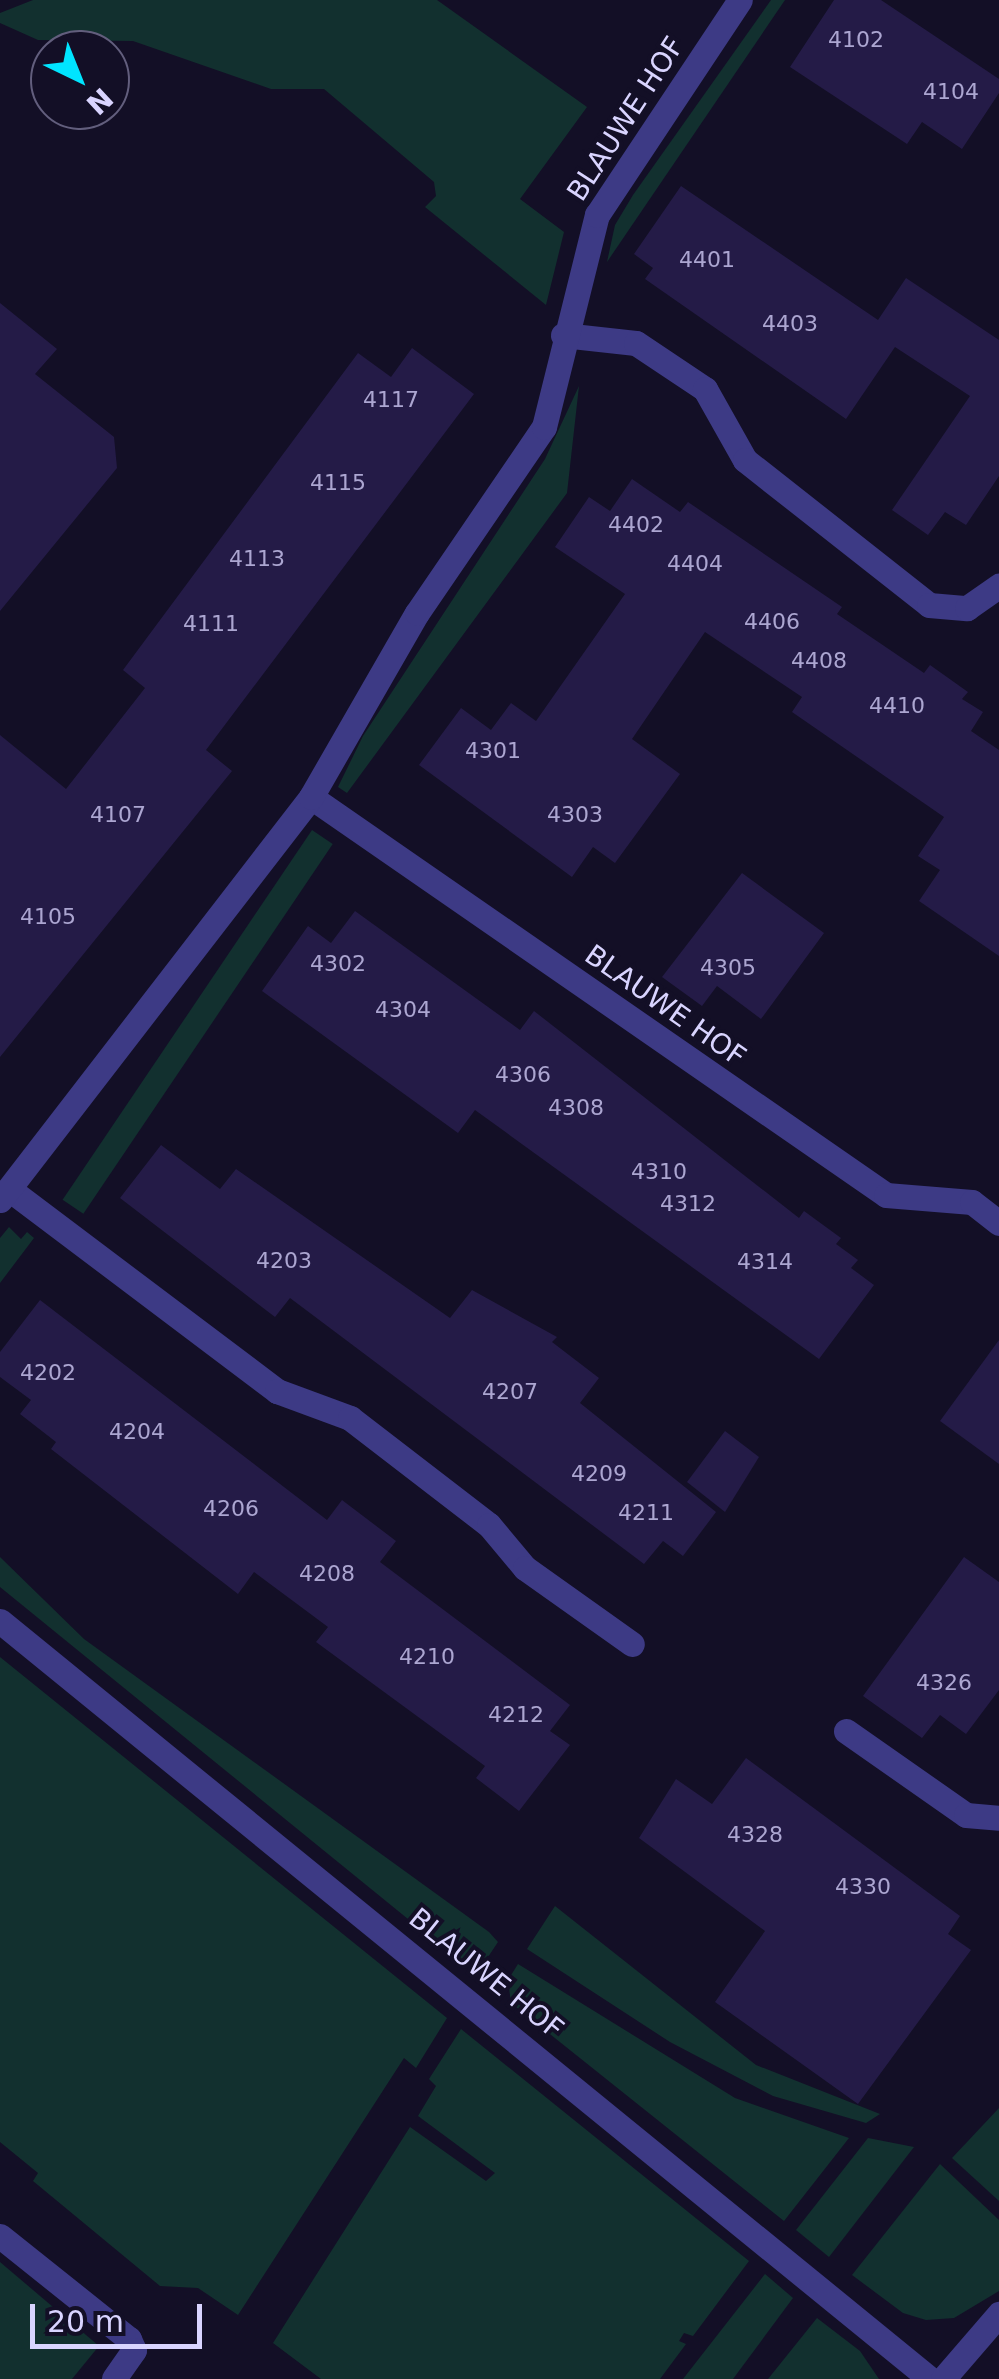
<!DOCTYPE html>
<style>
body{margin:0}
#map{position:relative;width:999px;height:2379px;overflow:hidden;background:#130f26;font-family:"DejaVu Sans",sans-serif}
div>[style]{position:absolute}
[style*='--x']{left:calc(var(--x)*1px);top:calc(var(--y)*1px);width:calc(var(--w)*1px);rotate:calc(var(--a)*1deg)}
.green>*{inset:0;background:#12302f;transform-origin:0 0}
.building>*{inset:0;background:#241b47}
.minor>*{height:25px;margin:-12.5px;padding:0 12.5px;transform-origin:12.5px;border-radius:12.5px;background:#3d3a85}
.tertiary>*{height:25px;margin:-12.5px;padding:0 12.5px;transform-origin:12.5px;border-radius:12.5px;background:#3d3a85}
span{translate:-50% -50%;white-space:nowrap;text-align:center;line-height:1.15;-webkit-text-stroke:8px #130f26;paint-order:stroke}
.number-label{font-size:22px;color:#aca6d1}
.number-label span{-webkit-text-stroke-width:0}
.street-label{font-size:28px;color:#d9d4ff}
.north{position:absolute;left:30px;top:30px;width:100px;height:100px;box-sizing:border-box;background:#130f26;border:2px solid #625e7d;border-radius:50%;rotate:137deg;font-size:28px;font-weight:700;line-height:40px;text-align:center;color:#d9d4ff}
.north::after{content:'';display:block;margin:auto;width:35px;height:45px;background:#00e5ff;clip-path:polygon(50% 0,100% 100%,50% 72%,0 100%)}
.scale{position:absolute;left:30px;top:2304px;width:172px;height:45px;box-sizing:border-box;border:5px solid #d9d4ff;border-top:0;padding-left:12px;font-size:30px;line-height:35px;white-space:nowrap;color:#d9d4ff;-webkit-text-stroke:8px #130f26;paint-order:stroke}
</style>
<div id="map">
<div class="green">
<i style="clip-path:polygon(33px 0,437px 0,587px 107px,520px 199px,564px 232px,546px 305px,425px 207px,436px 196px,434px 182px,324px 89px,271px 89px,133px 41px,38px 40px,0 23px,0 13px)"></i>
<i style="clip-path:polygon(771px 0,785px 0,607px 262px,615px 225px,633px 195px)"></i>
<i style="clip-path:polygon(579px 386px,567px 493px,347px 793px,338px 787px,363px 736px,545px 459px)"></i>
<i style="left:312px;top:830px;width:25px;height:446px;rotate:34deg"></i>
<i style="clip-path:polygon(9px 1227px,21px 1239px,27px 1232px,34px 1238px,0 1283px,0 1238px)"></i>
<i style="clip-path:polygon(0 1557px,84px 1639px,489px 1932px,498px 1942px,484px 1963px,467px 1967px,0 1587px)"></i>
<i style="clip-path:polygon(0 1657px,447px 2018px,416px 2068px,404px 2058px,238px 2315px,198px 2288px,160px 2286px,33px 2181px,38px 2173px,0 2142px)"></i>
<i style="clip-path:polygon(555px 1906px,756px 2065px,880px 2114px,866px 2123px,773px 2096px,670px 2042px,527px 1949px)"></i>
<i style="clip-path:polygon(518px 1964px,735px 2098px,849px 2138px,784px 2221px,511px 2003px,508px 1980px)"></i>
<i style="clip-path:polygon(461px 2029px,749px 2261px,693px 2336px,684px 2333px,679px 2341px,686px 2344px,660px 2379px,321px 2379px,273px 2343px,410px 2127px,486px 2181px,495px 2173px,418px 2116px,436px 2086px,429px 2079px)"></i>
<i style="clip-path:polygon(999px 2108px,999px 2201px,952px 2158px)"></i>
<i style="clip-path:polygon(868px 2138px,914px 2147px,829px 2257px,796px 2230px)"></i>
<i style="clip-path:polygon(940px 2164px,999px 2220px,999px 2291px,954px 2318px,926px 2320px,903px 2313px,852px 2275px)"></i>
<i style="clip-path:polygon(0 2262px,99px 2346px,72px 2379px,0 2379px)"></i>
<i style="clip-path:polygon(765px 2274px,793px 2298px,733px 2379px,683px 2379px)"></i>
<i style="clip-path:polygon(817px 2318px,860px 2351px,879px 2379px,768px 2379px)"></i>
</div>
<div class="building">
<i style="clip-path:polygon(834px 0,881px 0,999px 79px,999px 93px,962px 149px,922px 122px,907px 144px,790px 67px)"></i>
<i style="clip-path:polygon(681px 186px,878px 320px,906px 278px,999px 340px,999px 476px,966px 525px,945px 512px,928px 535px,892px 510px,970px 396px,895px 347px,846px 419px,645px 279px,653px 268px,634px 254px)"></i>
<i style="clip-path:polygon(0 303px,57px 349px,35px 374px,114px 437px,117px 468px,0 611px)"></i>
<i style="clip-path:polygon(412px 348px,474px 394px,206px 750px,232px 771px,0 1057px,0 735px,66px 789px,145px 688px,123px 670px,358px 353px,391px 377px)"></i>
<i style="clip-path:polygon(632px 479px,680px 512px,688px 502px,842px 607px,837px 614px,924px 673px,930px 665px,968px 692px,962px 699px,983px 712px,971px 731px,999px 750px,999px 956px,919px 901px,940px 870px,918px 856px,944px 817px,792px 712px,802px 697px,705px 632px,632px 739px,680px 774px,615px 863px,593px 847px,572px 877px,419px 765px,461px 708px,491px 730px,511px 703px,536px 721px,625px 594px,555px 547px,589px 497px,610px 511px)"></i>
<i style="clip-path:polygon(742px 873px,824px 933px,761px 1019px,717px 986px,702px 1006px,662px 977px)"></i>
<i style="clip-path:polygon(355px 911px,520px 1030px,534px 1011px,799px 1218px,804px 1211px,841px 1238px,836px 1244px,858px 1260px,851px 1268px,874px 1285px,819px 1359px,475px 1110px,458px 1133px,262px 991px,308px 926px,331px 943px)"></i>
<i style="clip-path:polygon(161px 1145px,220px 1189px,236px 1169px,450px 1318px,472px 1290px,557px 1337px,552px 1342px,599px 1378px,580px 1403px,716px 1512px,683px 1556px,663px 1541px,644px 1564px,290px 1298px,275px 1317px,120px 1198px)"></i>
<i style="clip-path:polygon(40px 1300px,327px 1520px,342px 1500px,396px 1541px,380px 1562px,570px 1705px,550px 1731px,570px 1745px,519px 1811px,476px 1778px,485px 1766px,316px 1642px,328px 1627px,254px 1572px,238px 1594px,51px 1449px,56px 1442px,20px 1414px,31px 1400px,0 1377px,0 1352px)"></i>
<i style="clip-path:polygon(999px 1340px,999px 1464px,940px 1421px)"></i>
<i style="clip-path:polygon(725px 1431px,759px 1457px,725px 1512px,687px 1482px)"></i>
<i style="clip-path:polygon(964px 1557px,999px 1582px,999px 1690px,966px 1734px,940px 1715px,922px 1738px,863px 1696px)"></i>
<i style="clip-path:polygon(746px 1758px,960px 1916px,948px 1934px,971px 1950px,858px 2104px,715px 2002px,765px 1931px,639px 1838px,676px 1779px,712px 1804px)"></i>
</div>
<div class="minor">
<i style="--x:563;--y:335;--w:73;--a:6.3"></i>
<i style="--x:636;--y:343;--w:83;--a:33.7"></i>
<i style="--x:705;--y:389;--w:81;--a:60.6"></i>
<i style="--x:745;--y:460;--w:234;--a:38.2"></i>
<i style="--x:929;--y:605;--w:38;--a:5"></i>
<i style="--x:967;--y:608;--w:39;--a:-35"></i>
<i style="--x:311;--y:797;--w:699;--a:34.69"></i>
<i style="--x:886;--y:1195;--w:86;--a:4.7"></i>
<i style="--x:972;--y:1202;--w:34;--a:38"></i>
<i style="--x:9;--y:1189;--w:336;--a:37"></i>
<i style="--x:277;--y:1391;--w:78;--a:20.3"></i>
<i style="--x:350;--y:1418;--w:175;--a:37.6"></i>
<i style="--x:489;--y:1525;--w:56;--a:50.1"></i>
<i style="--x:525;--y:1568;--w:131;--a:35.4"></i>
<i style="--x:0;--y:1200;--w:509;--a:-52.34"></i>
<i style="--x:311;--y:797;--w:212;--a:-60.1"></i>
<i style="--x:417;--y:613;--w:225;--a:-55.7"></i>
<i style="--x:544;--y:427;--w:219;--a:-76"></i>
<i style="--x:597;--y:215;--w:258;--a:-56.4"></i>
<i style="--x:0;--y:1621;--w:1200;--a:39.18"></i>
<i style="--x:846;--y:1731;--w:146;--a:35"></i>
<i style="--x:966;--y:1815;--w:33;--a:5"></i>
<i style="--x:0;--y:2236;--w:165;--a:38.6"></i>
<i style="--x:129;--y:2339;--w:12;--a:66"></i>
<i style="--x:134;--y:2350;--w:35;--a:125"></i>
</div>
<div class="tertiary">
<i style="--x:943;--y:2379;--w:86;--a:-49.3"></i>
</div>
<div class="number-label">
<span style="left:856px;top:40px">4102</span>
<span style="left:951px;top:92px">4104</span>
<span style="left:707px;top:260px">4401</span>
<span style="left:790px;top:324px">4403</span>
<span style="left:391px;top:400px">4117</span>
<span style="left:338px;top:483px">4115</span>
<span style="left:636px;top:525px">4402</span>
<span style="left:257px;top:559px">4113</span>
<span style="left:695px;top:564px">4404</span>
<span style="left:772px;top:622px">4406</span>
<span style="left:211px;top:624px">4111</span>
<span style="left:819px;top:661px">4408</span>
<span style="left:897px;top:706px">4410</span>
<span style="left:493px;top:751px">4301</span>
<span style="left:118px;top:815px">4107</span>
<span style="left:575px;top:815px">4303</span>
<span style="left:48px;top:917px">4105</span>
<span style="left:338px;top:964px">4302</span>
<span style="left:728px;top:968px">4305</span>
<span style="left:403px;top:1010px">4304</span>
<span style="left:523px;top:1075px">4306</span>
<span style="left:576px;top:1108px">4308</span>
<span style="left:659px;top:1172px">4310</span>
<span style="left:688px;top:1204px">4312</span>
<span style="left:284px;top:1261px">4203</span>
<span style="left:765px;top:1262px">4314</span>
<span style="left:48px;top:1373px">4202</span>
<span style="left:510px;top:1392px">4207</span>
<span style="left:137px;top:1432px">4204</span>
<span style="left:599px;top:1474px">4209</span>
<span style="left:231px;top:1509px">4206</span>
<span style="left:646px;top:1513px">4211</span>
<span style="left:327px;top:1574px">4208</span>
<span style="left:427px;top:1657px">4210</span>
<span style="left:944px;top:1683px">4326</span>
<span style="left:516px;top:1715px">4212</span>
<span style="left:755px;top:1835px">4328</span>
<span style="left:863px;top:1887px">4330</span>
</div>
<div class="street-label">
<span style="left:626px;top:119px;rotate:-57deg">BLAUWE HOF</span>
<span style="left:665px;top:1006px;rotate:35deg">BLAUWE HOF</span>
<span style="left:486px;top:1974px;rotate:39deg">BLAUWE HOF</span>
</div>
<div class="north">N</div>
<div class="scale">20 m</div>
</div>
